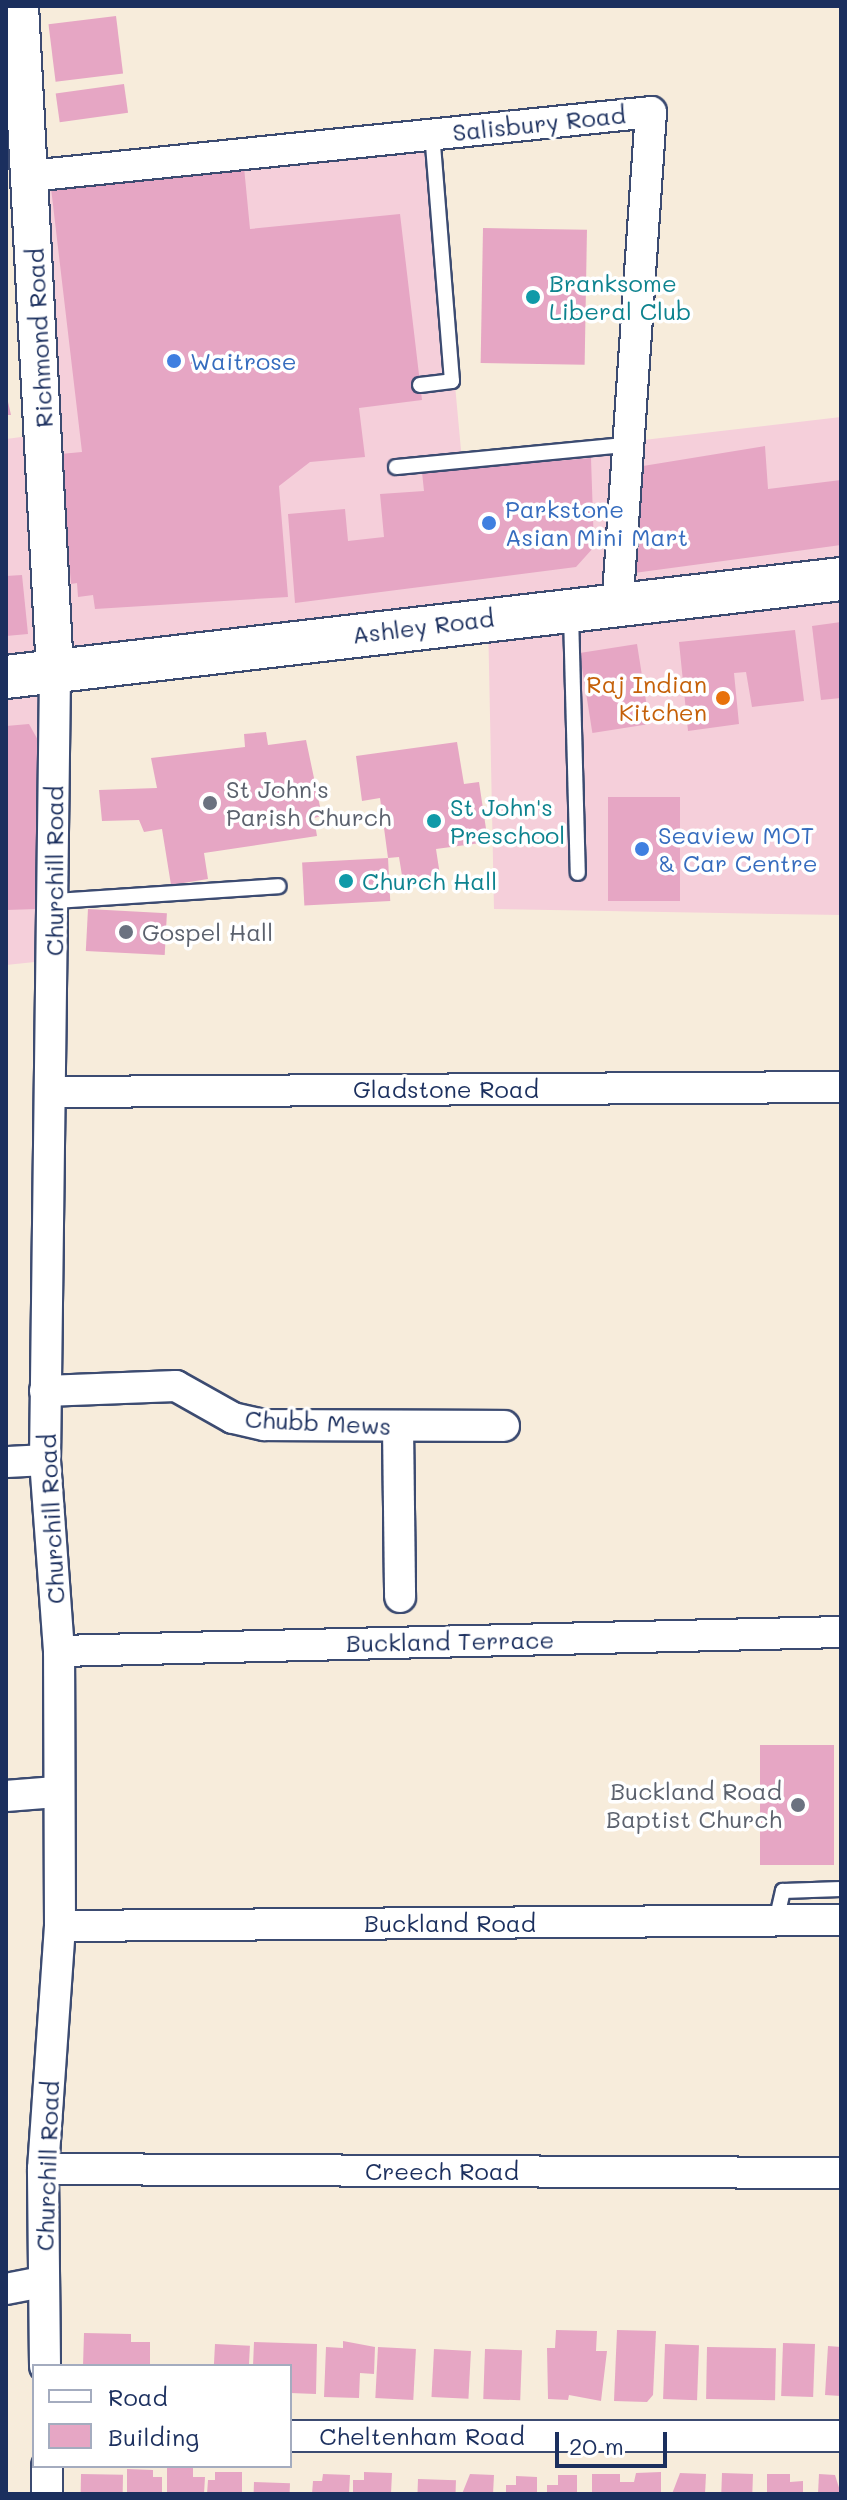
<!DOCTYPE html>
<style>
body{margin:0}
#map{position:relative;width:847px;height:2500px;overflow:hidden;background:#f7ecdb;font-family:Mali,sans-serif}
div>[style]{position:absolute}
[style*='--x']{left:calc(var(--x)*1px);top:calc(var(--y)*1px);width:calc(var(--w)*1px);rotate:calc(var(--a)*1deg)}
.built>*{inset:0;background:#f5cfda}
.building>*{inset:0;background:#e6a6c4;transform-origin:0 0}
.roads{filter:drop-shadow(2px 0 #3c4b71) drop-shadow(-2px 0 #3c4b71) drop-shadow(0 2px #3c4b71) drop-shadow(0 -2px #3c4b71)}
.service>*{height:14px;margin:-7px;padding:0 7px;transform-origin:7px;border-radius:7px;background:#fff}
.minor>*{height:30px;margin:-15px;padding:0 15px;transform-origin:15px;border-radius:15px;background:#fff}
.tertiary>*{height:36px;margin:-18px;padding:0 18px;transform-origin:18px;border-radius:18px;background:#fff}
.secondary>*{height:42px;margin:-21px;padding:0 21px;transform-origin:21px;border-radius:21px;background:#fff}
.dots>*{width:22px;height:22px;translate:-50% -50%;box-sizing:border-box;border:4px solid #fff;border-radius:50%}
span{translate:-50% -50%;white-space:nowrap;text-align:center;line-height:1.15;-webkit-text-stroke:7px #fff;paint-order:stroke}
.street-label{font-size:24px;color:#1b2f5e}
.culture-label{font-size:24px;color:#0d838f}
.left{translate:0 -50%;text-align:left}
.shop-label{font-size:24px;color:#366cbe}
.food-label{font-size:24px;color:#c56008}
.right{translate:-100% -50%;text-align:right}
.worship-label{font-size:24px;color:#5b616d}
.frame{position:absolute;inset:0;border:8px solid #1b2f5e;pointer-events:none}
.legend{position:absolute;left:32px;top:2364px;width:260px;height:104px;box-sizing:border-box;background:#fff;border:2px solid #a4acbf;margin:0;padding:10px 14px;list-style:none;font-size:24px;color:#1b2f5e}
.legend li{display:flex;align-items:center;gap:16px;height:40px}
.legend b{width:40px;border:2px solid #a4acbf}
.scale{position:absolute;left:555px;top:2432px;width:112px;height:36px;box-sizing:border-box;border:4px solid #1b2f5e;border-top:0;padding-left:10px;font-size:24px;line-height:28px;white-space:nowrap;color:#1b2f5e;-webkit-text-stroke:6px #fff;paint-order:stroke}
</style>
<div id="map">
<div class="built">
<i style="clip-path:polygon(432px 135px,462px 461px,841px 417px,841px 915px,494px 909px,488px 619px,55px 671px,54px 960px,6px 965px,6px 439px,44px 434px,30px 176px)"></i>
</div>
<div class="building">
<i style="left:116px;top:16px;width:58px;height:68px;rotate:83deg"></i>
<i style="left:124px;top:84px;width:29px;height:69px;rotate:82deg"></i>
<i style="clip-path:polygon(244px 167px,250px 229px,400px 214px,422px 400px,359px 408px,365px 457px,310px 462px,279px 486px,288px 597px,95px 609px,93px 595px,78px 597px,77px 583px,71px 584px,60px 454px,82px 452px,51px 188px)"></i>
<i style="left:483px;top:228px;width:104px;height:135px;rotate:1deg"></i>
<i style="clip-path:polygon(6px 393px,11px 415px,6px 415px)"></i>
<i style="clip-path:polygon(765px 446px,768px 489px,841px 480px,841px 545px,634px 573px,643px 466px)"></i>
<i style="clip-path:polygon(591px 458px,594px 547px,576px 567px,295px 603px,288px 514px,345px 509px,348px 541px,384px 537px,380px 494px,424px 491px,422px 472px)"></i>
<i style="clip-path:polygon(22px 575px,28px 634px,6px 636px,6px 576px)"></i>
<i style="clip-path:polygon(841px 622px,841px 698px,821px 700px,812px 626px)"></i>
<i style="clip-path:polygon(795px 630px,804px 701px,752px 707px,746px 672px,734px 673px,739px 724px,688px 731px,679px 642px)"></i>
<i style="left:637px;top:644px;width:81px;height:58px;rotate:81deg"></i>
<i style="clip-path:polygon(29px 724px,39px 742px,37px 909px,6px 910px,6px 726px)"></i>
<i style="clip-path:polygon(266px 732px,268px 745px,306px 740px,322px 816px,314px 818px,317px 836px,204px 853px,208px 879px,171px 885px,162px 829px,144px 832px,139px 820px,102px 821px,99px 790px,157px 788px,151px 758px,245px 747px,244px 734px)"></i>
<i style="clip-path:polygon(457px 742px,464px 784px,479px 782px,488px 842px,436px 849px,441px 882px,404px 888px,399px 857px,388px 858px,380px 798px,362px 801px,356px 756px)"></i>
<i style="left:608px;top:797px;width:72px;height:104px"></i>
<i style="left:388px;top:858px;width:43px;height:86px;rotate:87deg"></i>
<i style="left:88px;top:909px;width:79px;height:42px;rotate:3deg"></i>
<i style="left:834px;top:1745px;width:120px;height:74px;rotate:90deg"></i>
<i style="clip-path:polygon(556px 2330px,597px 2331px,596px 2351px,607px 2351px,601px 2401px,569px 2395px,568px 2400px,548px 2399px,547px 2348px,555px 2348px)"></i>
<i style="clip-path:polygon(617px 2330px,656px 2331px,653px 2395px,647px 2402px,614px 2401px)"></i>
<i style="clip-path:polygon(84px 2333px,131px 2334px,131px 2342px,150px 2342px,150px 2366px,83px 2366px)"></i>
<i style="clip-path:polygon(343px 2341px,375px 2347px,374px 2374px,360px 2373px,359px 2398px,324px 2397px,326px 2347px,343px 2348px)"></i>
<i style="clip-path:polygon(254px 2342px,317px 2344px,316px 2394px,290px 2393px,290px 2366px,253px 2366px)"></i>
<i style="left:783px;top:2343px;width:32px;height:53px;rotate:2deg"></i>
<i style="left:215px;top:2344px;width:35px;height:22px;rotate:3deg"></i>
<i style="left:665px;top:2344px;width:34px;height:55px;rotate:2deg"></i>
<i style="clip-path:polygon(828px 2346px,841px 2347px,841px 2396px,825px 2395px)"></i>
<i style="left:378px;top:2347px;width:38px;height:51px;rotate:3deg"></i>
<i style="left:707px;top:2347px;width:69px;height:52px;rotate:1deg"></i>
<i style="left:434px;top:2349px;width:37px;height:48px;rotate:3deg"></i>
<i style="left:485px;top:2349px;width:37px;height:50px;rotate:2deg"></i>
<i style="clip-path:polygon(167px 2468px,193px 2468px,193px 2477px,205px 2477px,204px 2494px,167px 2494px)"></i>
<i style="clip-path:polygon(127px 2469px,153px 2470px,153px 2477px,162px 2477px,162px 2494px,127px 2494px)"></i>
<i style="clip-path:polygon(215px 2472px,242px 2472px,242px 2494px,207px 2494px,208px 2480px,215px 2480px)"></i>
<i style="clip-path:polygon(364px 2472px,392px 2473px,391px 2494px,353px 2494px,353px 2480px,364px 2480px)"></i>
<i style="clip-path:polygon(661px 2472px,661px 2494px,592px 2494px,592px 2474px,620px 2474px,620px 2482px,634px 2482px,636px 2473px)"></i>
<i style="clip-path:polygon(680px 2473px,706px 2474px,705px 2494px,672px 2494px)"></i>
<i style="left:722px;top:2473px;width:31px;height:21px;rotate:2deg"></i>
<i style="left:81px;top:2474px;width:42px;height:20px;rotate:1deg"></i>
<i style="clip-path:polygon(323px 2474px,350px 2475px,349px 2494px,312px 2494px,313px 2481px,322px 2481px)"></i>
<i style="clip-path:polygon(470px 2474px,494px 2475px,493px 2494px,462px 2494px)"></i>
<i style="clip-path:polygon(767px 2474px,790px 2474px,790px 2482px,803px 2481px,803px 2494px,767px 2494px)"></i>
<i style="clip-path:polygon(819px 2474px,835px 2475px,841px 2494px,818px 2494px)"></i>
<i style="clip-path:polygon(558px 2475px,577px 2475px,577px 2494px,547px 2494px,547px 2485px,558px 2485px)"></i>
<i style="clip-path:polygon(516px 2476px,537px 2477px,537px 2494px,506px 2494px,506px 2485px,516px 2485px)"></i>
<i style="left:418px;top:2479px;width:38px;height:15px;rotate:2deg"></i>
<i style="left:254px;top:2482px;width:36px;height:12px;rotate:2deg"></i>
</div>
<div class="roads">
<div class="service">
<i style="--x:420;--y:385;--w:32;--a:-7"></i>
<i style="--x:452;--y:381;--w:247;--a:-94.6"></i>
<i style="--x:396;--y:467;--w:230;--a:-5.5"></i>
<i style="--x:571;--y:614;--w:259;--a:88.5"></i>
<i style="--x:55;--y:901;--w:224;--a:-3.8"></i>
<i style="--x:776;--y:1921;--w:31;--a:-77"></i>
<i style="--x:783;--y:1891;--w:58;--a:-2"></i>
</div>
<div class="minor">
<i style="--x:30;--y:176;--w:624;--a:-5.88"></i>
<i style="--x:651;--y:112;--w:494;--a:93.9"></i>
<i style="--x:52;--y:1092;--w:789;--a:-0.36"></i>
<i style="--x:45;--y:1391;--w:131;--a:-2.2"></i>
<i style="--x:176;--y:1386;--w:65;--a:29.3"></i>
<i style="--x:233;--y:1418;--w:32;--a:13"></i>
<i style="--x:264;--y:1425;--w:240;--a:0.2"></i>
<i style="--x:398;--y:1426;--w:171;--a:89.3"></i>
<i style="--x:6;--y:1462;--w:39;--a:-3"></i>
<i style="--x:59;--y:1651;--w:782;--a:-1.39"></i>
<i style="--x:6;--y:1796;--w:51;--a:-4.5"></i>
<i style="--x:60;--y:1926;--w:781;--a:-0.44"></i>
<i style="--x:43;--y:2169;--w:798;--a:0.29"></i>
<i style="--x:6;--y:2289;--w:38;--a:-11"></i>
<i style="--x:45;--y:2366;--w:197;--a:-90.6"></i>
<i style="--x:43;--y:2169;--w:244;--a:-86"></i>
<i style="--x:60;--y:1926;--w:275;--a:-90.2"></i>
<i style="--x:59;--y:1651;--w:192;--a:-94.2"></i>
<i style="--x:45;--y:1460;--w:789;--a:-89.27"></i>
<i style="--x:290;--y:2436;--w:551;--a:0"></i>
<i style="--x:47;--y:2494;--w:28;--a:-90"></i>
</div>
<div class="tertiary">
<i style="--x:20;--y:6;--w:666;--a:86.99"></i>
</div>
<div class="secondary">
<i style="--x:6;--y:677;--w:841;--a:-6.69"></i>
</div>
</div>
<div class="dots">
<i style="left:533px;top:297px;background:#0f9aa8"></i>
<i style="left:174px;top:361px;background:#3f7fe0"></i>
<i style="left:489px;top:523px;background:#3f7fe0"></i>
<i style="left:723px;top:698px;background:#e8710a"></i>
<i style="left:210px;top:803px;background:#6b7280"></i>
<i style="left:434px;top:821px;background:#0f9aa8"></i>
<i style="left:642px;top:849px;background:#3f7fe0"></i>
<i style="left:346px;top:881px;background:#0f9aa8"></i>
<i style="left:126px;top:932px;background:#6b7280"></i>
<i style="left:798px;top:1805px;background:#6b7280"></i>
</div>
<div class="street-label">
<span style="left:539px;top:123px;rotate:-6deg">Salisbury Road</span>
<span style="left:39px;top:338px;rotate:-93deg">Richmond Road</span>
<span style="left:423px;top:626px;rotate:-7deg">Ashley Road</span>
<span style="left:54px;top:871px;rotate:-90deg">Churchill Road</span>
<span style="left:446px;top:1089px">Gladstone Road</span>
<span style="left:318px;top:1422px;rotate:3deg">Chubb Mews</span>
<span style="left:51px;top:1519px;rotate:-93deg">Churchill Road</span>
<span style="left:450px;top:1641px;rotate:-1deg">Buckland Terrace</span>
<span style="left:450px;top:1923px">Buckland Road</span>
<span style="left:47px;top:2166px;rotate:-88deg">Churchill Road</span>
<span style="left:442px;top:2171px">Creech Road</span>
<span style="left:422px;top:2436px">Cheltenham Road</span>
</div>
<div class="culture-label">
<span class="left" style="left:549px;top:297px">Branksome<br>Liberal Club</span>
<span class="left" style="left:450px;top:821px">St John's<br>Preschool</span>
<span class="left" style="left:362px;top:881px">Church Hall</span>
</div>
<div class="shop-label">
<span class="left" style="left:190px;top:361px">Waitrose</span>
<span class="left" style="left:505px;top:523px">Parkstone<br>Asian Mini Mart</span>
<span class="left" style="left:658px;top:849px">Seaview MOT<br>&amp; Car Centre</span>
</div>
<div class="food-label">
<span class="right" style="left:707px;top:698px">Raj Indian<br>Kitchen</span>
</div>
<div class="worship-label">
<span class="left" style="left:226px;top:803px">St John's<br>Parish Church</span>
<span class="left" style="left:142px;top:932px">Gospel Hall</span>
<span class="right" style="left:782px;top:1805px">Buckland Road<br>Baptist Church</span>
</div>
<div class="frame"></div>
<ul class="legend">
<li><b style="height:10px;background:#fff"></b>Road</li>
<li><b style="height:22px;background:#e6a6c4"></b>Building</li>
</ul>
<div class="scale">20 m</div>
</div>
